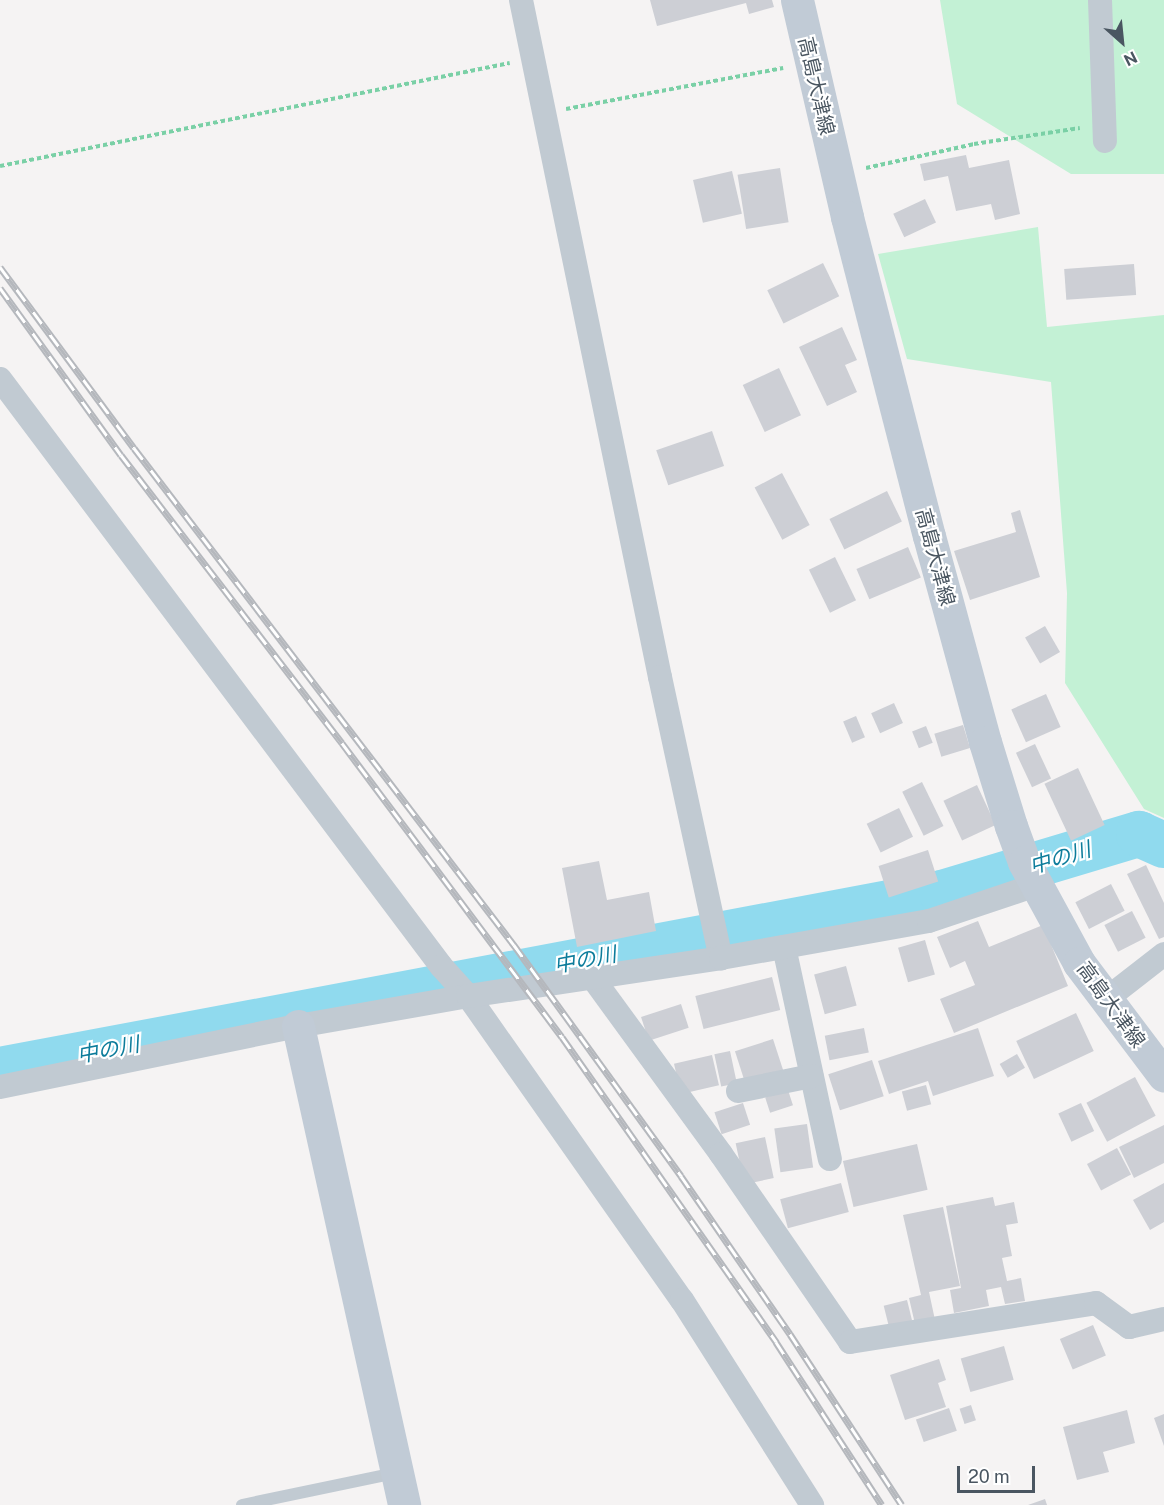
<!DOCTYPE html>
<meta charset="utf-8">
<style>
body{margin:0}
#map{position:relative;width:1164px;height:1505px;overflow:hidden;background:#f5f3f3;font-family:"Public Sans","Noto Sans JP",sans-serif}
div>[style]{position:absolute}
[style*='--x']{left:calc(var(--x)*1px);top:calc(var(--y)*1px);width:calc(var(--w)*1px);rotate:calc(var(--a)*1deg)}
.green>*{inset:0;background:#c3f1d5}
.river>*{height:46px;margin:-23px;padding:0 23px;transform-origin:23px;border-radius:23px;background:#90daee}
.building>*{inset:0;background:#cdcfd5;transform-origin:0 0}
.path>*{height:4px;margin-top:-2px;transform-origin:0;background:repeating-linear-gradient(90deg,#7ad0a6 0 4.5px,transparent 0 7.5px)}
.lane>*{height:12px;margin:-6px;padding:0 6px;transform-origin:6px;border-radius:6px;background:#c1cad2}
.street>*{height:24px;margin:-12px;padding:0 12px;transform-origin:12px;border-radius:12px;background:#c1cad2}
.secondary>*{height:33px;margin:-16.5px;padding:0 16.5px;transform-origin:16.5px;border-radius:16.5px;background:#c1cbd6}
.rail>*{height:7px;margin-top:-3.5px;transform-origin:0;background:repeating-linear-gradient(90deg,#fff 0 14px,#b5b8bd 0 28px);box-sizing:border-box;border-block:2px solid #b5b8bd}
span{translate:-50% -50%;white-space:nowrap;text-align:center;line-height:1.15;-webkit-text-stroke:4.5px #fff;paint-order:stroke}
.street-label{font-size:20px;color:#4a5661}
.water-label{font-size:21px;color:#0c7c9b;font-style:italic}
.north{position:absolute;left:1092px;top:12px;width:60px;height:60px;-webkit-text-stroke:4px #fff;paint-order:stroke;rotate:153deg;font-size:16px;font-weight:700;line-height:24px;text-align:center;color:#4a5661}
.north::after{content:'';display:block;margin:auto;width:21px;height:27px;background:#4a5661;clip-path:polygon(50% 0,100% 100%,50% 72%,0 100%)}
.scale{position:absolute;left:957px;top:1466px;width:78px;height:27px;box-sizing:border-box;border:3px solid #4a5661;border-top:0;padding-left:8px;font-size:18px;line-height:21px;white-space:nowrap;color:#4a5661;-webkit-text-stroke:4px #fff;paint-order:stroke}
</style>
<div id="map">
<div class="green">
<i style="clip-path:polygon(940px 0,1164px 0,1164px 196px,1164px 174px,1071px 174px,957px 104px)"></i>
<i style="clip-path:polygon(1038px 227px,1047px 327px,1164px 315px,1164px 818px,1144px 809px,1065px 683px,1067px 593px,1051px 382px,907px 359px,878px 254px)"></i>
</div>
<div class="river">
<i style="--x:0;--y:1070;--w:958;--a:-10.64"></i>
<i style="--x:942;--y:893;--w:206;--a:-16.7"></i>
<i style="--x:1139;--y:834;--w:27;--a:24"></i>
</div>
<div class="building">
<i style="clip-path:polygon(650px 0,772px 0,774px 7px,749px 14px,746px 3px,657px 26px)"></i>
<i style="clip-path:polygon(966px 155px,969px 168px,1009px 160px,1020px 214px,995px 220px,991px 204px,956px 211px,948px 176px,924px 181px,920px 164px)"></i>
<i style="left:780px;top:168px;width:55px;height:43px;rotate:81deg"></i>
<i style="left:732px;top:171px;width:44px;height:40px;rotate:77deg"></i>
<i style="left:925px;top:199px;width:26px;height:35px;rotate:65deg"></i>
<i style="left:823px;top:263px;width:37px;height:62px;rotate:64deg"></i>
<i style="left:1134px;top:264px;width:31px;height:70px;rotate:86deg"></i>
<i style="clip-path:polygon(842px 327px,857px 360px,845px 365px,857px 392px,827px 406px,799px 347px)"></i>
<i style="left:779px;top:368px;width:52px;height:40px;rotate:65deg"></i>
<i style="left:712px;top:431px;width:37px;height:59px;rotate:71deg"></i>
<i style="left:782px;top:473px;width:59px;height:31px;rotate:62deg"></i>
<i style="left:887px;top:491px;width:34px;height:64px;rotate:64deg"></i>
<i style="clip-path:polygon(1020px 510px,1040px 577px,970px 600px,954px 551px,1016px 532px,1011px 513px)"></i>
<i style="left:908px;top:547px;width:33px;height:56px;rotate:67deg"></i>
<i style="left:835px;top:557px;width:48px;height:29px;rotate:64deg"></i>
<i style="left:1045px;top:626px;width:30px;height:23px;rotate:60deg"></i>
<i style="left:1046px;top:694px;width:36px;height:38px;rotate:66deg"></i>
<i style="left:894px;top:703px;width:22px;height:25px;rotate:66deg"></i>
<i style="left:856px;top:716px;width:23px;height:14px;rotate:67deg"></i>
<i style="left:963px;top:725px;width:24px;height:30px;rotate:73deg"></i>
<i style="left:926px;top:726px;width:18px;height:15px;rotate:68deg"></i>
<i style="left:1035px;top:744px;width:38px;height:21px;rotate:65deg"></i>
<i style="left:1078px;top:768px;width:63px;height:37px;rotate:65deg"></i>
<i style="left:922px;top:782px;width:49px;height:22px;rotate:64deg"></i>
<i style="left:977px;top:785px;width:44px;height:37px;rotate:65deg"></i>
<i style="left:899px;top:808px;width:32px;height:36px;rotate:64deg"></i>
<i style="left:928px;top:850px;width:33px;height:52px;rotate:72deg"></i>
<i style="clip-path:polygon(599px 861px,607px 900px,649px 892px,656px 931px,577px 947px,562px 868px)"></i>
<i style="clip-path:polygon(1146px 865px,1164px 903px,1164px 937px,1159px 939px,1127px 874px)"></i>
<i style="left:1111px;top:884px;width:30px;height:40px;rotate:63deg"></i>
<i style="left:1132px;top:911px;width:30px;height:31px;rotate:63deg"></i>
<i style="clip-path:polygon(978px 921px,989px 947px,1043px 925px,1068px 986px,954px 1033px,940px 999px,975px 985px,965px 961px,950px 968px,937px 937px)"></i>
<i style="left:925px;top:940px;width:36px;height:28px;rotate:74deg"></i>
<i style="left:846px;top:966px;width:41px;height:33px;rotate:75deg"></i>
<i style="left:772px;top:977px;width:34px;height:79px;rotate:76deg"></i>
<i style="left:681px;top:1004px;width:25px;height:42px;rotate:72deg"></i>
<i style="left:1076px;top:1013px;width:42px;height:66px;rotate:65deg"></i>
<i style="left:864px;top:1028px;width:25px;height:40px;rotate:79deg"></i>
<i style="clip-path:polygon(978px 1028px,994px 1076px,933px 1096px,928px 1081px,889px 1094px,878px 1061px)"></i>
<i style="left:773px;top:1039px;width:35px;height:40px;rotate:72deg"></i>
<i style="left:730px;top:1051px;width:33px;height:16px;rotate:78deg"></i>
<i style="left:1017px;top:1054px;width:16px;height:20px;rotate:60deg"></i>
<i style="left:712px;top:1055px;width:31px;height:39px;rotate:77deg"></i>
<i style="left:872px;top:1060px;width:38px;height:46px;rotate:72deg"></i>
<i style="left:1135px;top:1077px;width:44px;height:55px;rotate:62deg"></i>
<i style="left:926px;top:1085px;width:20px;height:25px;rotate:75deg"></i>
<i style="left:788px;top:1090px;width:16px;height:24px;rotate:72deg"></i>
<i style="left:743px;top:1103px;width:23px;height:30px;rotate:72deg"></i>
<i style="left:1081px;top:1103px;width:31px;height:25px;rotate:65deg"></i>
<i style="left:807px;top:1124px;width:44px;height:33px;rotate:82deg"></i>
<i style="clip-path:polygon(1164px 1125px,1164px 1163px,1134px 1178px,1119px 1147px)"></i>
<i style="left:765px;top:1137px;width:42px;height:30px;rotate:78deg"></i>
<i style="left:917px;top:1144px;width:47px;height:76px;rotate:77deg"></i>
<i style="left:1117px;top:1148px;width:30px;height:34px;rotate:62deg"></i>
<i style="left:841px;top:1183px;width:30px;height:63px;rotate:75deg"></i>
<i style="clip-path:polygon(1164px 1183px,1164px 1222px,1150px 1230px,1133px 1200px)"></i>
<i style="clip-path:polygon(993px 1197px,995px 1206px,1014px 1202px,1018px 1223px,1006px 1225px,1012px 1256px,1002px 1258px,1007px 1281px,1021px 1278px,1025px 1301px,1005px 1304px,1001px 1287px,986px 1290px,989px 1306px,954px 1313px,950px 1290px,961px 1288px,946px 1206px)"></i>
<i style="clip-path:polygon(943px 1207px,960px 1286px,929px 1292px,935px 1320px,915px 1324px,909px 1298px,921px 1295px,903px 1215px)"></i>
<i style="left:907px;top:1300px;width:21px;height:24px;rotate:76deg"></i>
<i style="left:1093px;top:1325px;width:33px;height:36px;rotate:67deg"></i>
<i style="left:1004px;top:1346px;width:35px;height:45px;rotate:74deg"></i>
<i style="clip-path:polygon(939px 1359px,946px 1380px,938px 1383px,946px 1407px,905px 1420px,890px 1375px)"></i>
<i style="left:971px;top:1405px;width:16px;height:12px;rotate:72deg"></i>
<i style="left:949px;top:1408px;width:24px;height:35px;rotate:71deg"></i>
<i style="clip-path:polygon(1127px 1410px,1135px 1443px,1103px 1452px,1109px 1472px,1077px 1480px,1063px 1427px)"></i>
<i style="clip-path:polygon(1164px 1414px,1164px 1446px,1154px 1418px)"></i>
<i style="clip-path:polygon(1045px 1499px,1047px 1505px,1028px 1505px)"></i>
</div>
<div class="path">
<i style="--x:566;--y:109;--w:221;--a:-10.7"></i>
<i style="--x:0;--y:166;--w:520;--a:-11.42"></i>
<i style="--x:866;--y:168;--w:111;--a:-12.5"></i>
<i style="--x:974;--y:144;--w:107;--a:-8.6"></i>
</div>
<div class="lane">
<i style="--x:242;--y:1505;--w:156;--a:-11.8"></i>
</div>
<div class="street">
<i style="--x:521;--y:0;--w:691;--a:78.4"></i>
<i style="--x:660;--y:677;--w:288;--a:77.8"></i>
<i style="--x:1100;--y:0;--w:141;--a:88"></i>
<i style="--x:0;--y:379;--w:734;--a:53.08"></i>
<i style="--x:441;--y:966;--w:40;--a:48"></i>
<i style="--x:468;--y:996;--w:372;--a:54.9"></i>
<i style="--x:682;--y:1300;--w:243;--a:57.6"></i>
<i style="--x:784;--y:947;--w:217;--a:77.8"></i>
<i style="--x:592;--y:977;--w:219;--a:53.9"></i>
<i style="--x:721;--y:1154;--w:228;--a:55.5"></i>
<i style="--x:850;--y:1342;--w:249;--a:-9"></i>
<i style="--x:1096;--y:1303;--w:41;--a:36"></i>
<i style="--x:1129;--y:1327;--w:36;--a:-13"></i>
<i style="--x:1105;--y:1000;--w:75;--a:-37.9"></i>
<i style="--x:0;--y:1087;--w:304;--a:-11.6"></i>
<i style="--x:298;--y:1026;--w:173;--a:-10"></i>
<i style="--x:468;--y:996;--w:256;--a:-8.5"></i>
<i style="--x:721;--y:958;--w:211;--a:-10.1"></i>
<i style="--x:929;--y:921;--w:113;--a:-18.6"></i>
<i style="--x:738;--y:1091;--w:75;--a:-11.6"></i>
</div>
<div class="secondary">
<i style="--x:797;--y:0;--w:223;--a:77"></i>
<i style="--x:847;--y:217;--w:329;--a:75.6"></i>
<i style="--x:929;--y:536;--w:213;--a:74.8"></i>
<i style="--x:985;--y:742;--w:88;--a:72.8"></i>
<i style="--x:1011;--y:826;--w:38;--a:70"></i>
<i style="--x:1024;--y:862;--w:115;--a:61.4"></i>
<i style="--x:1079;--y:963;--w:141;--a:53"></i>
<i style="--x:298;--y:1026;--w:491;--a:77.5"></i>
</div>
<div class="rail">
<i style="--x:0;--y:267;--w:225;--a:53.5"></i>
<i style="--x:134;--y:448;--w:626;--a:52.6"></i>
<i style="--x:514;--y:945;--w:285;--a:54.1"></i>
<i style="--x:681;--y:1176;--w:192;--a:55.4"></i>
<i style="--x:790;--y:1334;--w:204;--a:56.8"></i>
<i style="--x:0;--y:288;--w:206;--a:54.1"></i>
<i style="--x:121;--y:455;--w:363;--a:52.5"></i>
<i style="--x:342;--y:743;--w:367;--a:53.2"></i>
<i style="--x:562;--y:1037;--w:373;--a:54.9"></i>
<i style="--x:776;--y:1342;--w:194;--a:57"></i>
</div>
<div class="street-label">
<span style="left:816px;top:86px;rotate:77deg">高島大津線</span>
<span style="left:935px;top:557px;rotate:75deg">高島大津線</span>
<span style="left:1111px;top:1005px;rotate:54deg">高島大津線</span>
</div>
<div class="water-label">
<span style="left:1060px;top:858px;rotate:-17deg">中の川</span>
<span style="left:585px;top:960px;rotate:-11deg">中の川</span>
<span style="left:108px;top:1050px;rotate:-11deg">中の川</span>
</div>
<div class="north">N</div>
<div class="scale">20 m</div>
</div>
